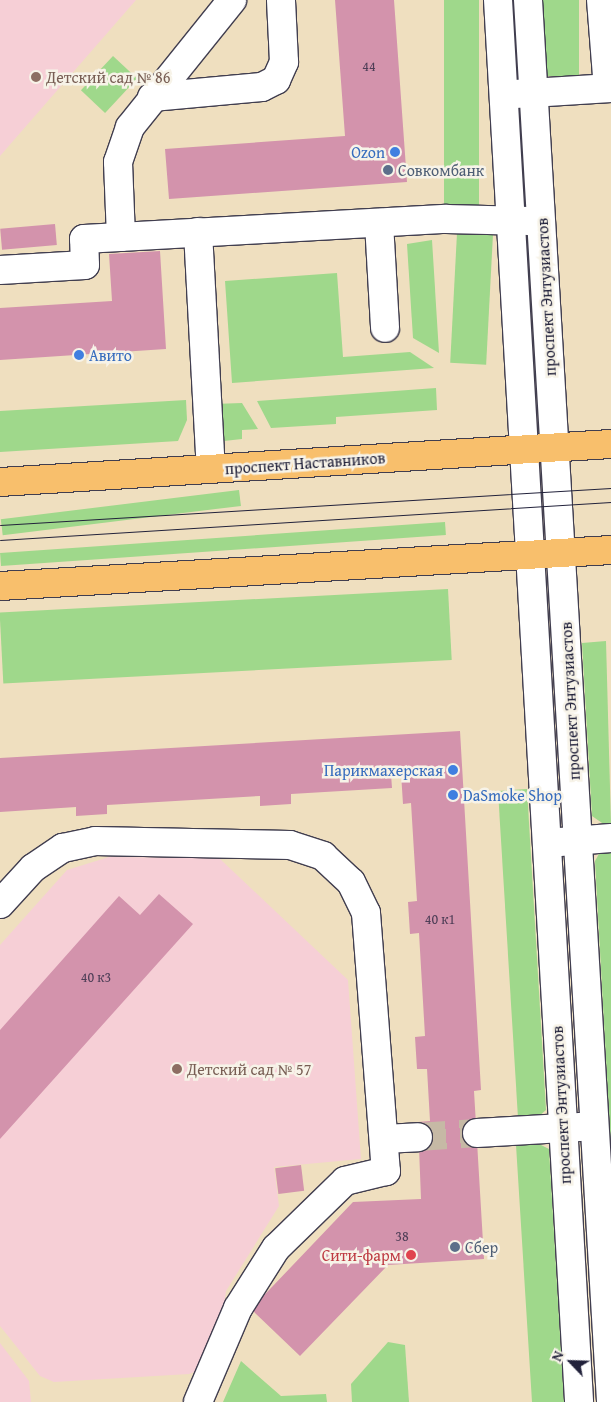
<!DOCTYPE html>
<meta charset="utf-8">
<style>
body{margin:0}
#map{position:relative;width:611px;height:1402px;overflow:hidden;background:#efdfbf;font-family:"Gentium Book Plus",serif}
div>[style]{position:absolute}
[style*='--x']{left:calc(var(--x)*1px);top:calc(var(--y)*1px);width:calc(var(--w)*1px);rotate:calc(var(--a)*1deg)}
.built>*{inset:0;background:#f6cfd6}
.green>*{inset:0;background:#9fd88b;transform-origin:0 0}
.building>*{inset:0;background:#d393ac;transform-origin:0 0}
.minor-tunnel>*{height:28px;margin-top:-14px;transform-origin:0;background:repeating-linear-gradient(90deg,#c6b9a5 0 28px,transparent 0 42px)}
.roads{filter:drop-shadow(1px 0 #413e4f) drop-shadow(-1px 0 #413e4f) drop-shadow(0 1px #413e4f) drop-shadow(0 -1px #413e4f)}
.minor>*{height:28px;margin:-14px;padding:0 14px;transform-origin:14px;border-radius:14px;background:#fff}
.major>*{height:28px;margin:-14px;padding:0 14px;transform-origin:14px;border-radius:14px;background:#f8bf6c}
.tram>*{height:1px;margin:-0.5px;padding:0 0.5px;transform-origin:0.5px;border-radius:0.5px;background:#22223b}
.dots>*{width:14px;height:14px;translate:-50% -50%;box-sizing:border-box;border:2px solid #f7f3e8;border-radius:50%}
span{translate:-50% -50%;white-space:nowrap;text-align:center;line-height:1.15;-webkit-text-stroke:5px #f7f3e8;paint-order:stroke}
.number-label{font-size:14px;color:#4e3e57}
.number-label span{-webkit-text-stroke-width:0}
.education-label{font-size:16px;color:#785e54}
.left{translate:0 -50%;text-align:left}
.shop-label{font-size:16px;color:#366cbe}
.right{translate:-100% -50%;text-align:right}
.service-label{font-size:16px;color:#4e5e75}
.street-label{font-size:16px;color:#22223b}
.health-label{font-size:16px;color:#be3a42}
.north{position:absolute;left:546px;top:1337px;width:50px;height:50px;-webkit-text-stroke:4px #f7f3e8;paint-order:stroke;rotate:294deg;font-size:14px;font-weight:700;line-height:20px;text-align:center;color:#22223b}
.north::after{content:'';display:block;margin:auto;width:18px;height:22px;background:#22223b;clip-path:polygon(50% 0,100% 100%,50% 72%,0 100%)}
</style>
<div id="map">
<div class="built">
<i style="clip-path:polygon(0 0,136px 0,0 156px)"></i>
<i style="clip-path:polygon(109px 857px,219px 858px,348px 980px,361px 1159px,274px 1167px,279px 1206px,226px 1291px,222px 1319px,202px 1369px,189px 1374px,54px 1382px,40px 1376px,0 1326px,0 945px,67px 870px)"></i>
<i style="clip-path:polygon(0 1343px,29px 1381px,31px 1402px,0 1402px)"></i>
</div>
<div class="green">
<i style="left:444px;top:0;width:35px;height:210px"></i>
<i style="left:543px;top:0;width:36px;height:76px"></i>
<i style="left:113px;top:56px;width:33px;height:47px;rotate:43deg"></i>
<i style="left:457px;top:233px;width:36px;height:130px;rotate:3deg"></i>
<i style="clip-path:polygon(432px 240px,439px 353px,413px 338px,407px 244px)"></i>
<i style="clip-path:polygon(337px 273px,343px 357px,410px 352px,434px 368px,232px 383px,225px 281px)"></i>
<i style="clip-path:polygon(436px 388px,437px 410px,336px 417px,336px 424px,271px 428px,257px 401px)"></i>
<i style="clip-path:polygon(186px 400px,187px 420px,178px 441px,0 452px,0 411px)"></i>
<i style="clip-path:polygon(242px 403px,258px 429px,242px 430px,242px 439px,224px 441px,215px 422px,213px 404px)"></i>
<i style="left:239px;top:490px;width:16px;height:240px;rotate:83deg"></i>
<i style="left:445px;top:522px;width:13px;height:446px;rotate:86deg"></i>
<i style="left:448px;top:589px;width:71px;height:449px;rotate:87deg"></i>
<i style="clip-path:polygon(606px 641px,611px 825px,605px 825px,592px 816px,582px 643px)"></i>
<i style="clip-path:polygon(527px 789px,546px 1110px,538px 1117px,518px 1118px,498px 791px)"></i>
<i style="clip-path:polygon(611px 849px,611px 1149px,595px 861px,600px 852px)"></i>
<i style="clip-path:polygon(539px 1144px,549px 1149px,564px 1402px,532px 1402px,516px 1145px)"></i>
<i style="clip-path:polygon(388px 1342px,405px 1345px,409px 1402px,352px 1402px,351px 1384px)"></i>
<i style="clip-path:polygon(241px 1361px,281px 1396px,326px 1394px,327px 1402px,223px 1402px)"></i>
</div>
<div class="building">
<i style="clip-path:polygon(335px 0,394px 0,407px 182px,169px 199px,165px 149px,345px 136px)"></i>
<i style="left:55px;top:224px;width:21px;height:55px;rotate:85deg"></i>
<i style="clip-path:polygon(160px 251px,166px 349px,0 360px,0 308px,112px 301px,109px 254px)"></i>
<i style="clip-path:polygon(460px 731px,481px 1090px,474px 1091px,484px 1259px,388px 1265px,300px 1356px,251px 1309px,353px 1202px,421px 1199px,418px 1122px,430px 1121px,427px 1069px,417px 1069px,415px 1037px,425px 1036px,419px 933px,410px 934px,408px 902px,417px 901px,411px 803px,403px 804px,401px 773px,391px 774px,392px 788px,291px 794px,291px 804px,260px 806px,260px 796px,107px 805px,107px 814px,76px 816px,76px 807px,0 812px,0 758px)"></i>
<i style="clip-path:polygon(159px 894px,193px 924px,0 1139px,0 1030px,119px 896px,140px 915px)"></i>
<i style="left:301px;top:1165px;width:26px;height:26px;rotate:83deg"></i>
</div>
<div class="minor-tunnel">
<i style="--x:418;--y:1137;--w:59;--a:-3.9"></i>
</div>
<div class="roads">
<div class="minor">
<i style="--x:498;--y:0;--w:1404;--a:86.69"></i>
<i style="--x:528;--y:0;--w:1404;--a:86.61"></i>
<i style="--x:601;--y:0;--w:88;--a:85.5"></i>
<i style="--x:515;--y:94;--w:96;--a:-3.6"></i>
<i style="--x:152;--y:97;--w:110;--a:-5.2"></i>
<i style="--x:262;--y:87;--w:16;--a:-27"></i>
<i style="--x:276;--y:80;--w:20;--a:-66"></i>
<i style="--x:284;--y:62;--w:62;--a:-92.8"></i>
<i style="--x:379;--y:223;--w:105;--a:86.7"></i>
<i style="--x:198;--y:232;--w:237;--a:86.9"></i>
<i style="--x:121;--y:237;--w:75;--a:-92.3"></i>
<i style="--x:118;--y:162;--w:37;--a:-71"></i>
<i style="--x:130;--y:127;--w:163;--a:-51.2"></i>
<i style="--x:0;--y:270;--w:85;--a:-3.4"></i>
<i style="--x:85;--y:265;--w:26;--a:-92"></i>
<i style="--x:84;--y:239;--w:363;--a:-3.2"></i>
<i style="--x:446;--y:219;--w:83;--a:1.4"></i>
<i style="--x:560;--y:842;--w:51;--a:-4.5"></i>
<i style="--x:0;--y:904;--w:49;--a:-47.5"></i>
<i style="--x:33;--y:868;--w:36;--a:-34"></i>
<i style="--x:63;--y:848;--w:33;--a:-12"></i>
<i style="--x:95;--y:841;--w:195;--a:1.2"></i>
<i style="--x:290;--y:845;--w:35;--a:18"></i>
<i style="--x:323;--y:856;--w:38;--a:43"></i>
<i style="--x:351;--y:882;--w:34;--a:64"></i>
<i style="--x:366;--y:913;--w:259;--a:85.6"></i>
<i style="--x:386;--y:1171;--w:42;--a:166.3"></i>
<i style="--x:345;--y:1181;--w:96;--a:135.8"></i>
<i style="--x:276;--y:1248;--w:71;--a:122.3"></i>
<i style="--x:238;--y:1308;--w:102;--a:113.1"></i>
<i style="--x:477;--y:1133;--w:103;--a:-3.3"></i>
<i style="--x:384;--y:1139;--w:34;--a:-3"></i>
</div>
<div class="major">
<i style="--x:0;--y:482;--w:612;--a:-3.56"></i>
<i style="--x:0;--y:586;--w:612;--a:-3.37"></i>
</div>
</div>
<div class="tram">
<i style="--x:0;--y:525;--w:612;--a:-3.47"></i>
<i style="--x:0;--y:540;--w:612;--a:-3.56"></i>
</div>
<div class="dots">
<i style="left:36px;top:77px;background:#8d6e63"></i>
<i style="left:395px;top:152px;background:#3f7fe0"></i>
<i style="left:388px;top:170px;background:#5c6f8a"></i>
<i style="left:79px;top:355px;background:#3f7fe0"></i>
<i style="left:453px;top:770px;background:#3f7fe0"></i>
<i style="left:453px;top:795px;background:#3f7fe0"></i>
<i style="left:177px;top:1069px;background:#8d6e63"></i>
<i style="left:455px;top:1247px;background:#5c6f8a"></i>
<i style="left:411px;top:1255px;background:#e0444e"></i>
</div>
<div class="number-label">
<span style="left:369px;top:66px">44</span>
<span style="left:440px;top:919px">40 к1</span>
<span style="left:96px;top:977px">40 к3</span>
<span style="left:402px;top:1236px">38</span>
</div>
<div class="education-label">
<span class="left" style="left:46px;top:77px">Детский сад № 86</span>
<span class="left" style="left:187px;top:1069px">Детский сад № 57</span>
</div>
<div class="shop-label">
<span class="right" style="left:385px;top:152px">Ozon</span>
<span class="left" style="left:89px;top:355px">Авито</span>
<span class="right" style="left:443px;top:770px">Парикмахерская</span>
<span class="left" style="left:463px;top:795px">DaSmoke Shop</span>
</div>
<div class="service-label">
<span class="left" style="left:398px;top:170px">Совкомбанк</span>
<span class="left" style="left:465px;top:1247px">Сбер</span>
</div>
<div class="street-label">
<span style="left:546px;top:297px;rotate:-93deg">проспект Энтузиастов</span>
<span style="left:305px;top:463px;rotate:-4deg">проспект Наставников</span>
<span style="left:570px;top:701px;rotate:-93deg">проспект Энтузиастов</span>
<span style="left:561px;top:1105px;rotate:-93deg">проспект Энтузиастов</span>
</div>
<div class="health-label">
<span class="right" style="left:401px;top:1255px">Сити-фарм</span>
</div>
<div class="north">N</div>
</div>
